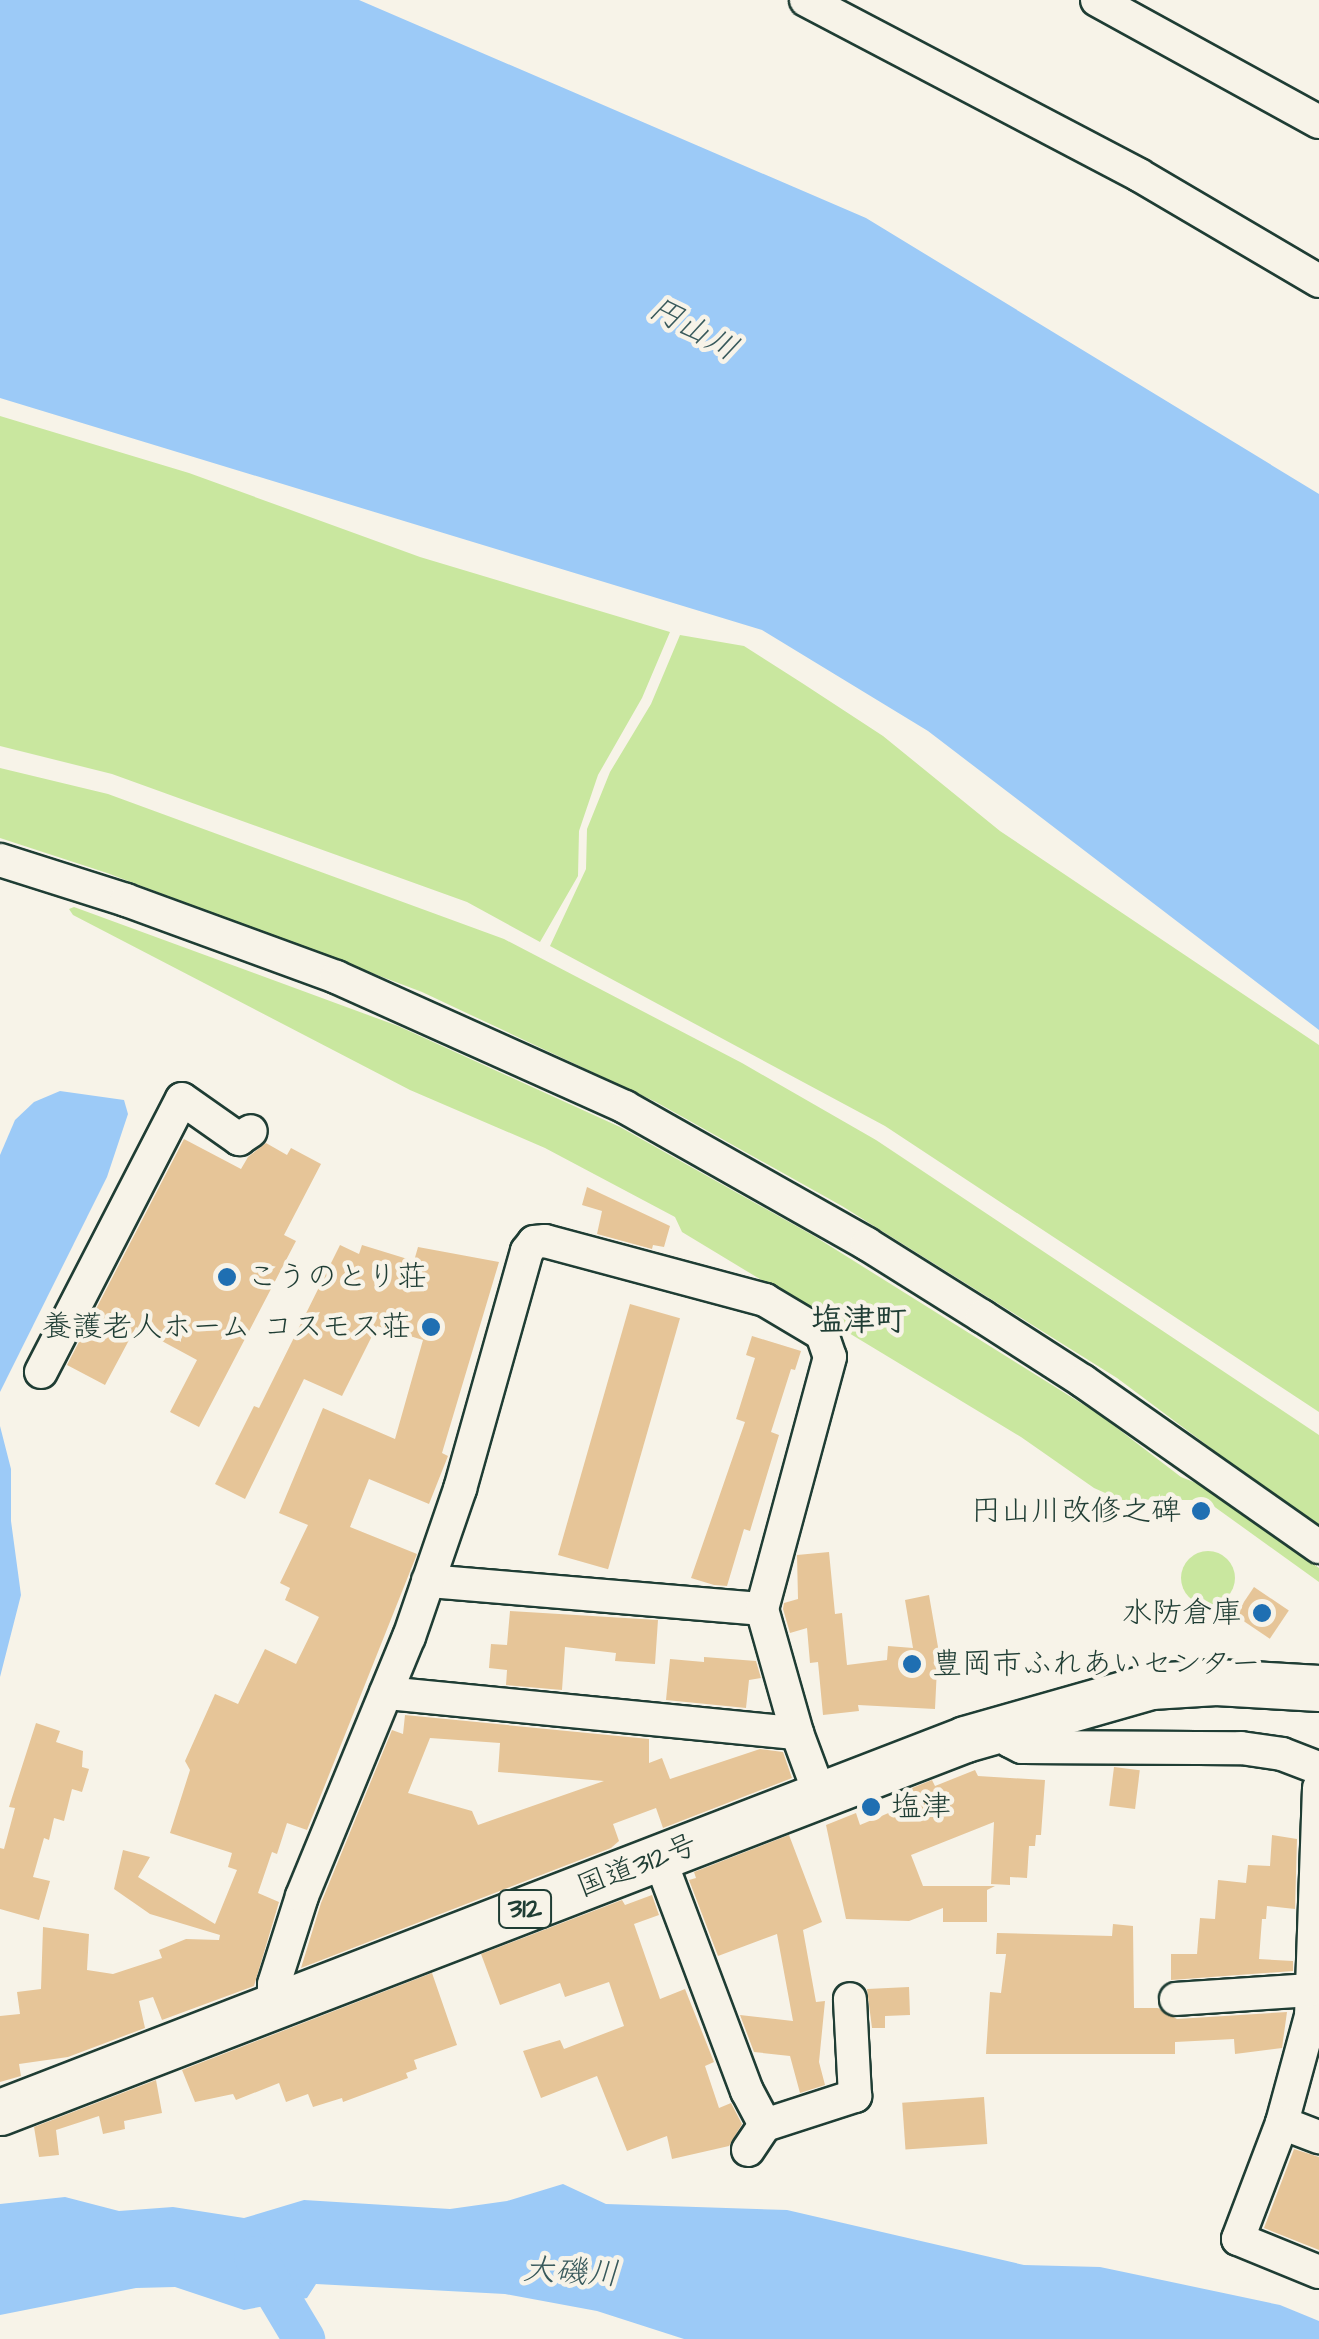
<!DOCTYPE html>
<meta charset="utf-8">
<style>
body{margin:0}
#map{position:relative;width:1319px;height:2339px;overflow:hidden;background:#f7f3e8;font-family:"Architects Daughter","Klee One",sans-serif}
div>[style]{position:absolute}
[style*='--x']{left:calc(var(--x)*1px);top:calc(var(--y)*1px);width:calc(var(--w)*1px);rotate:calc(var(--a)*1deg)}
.green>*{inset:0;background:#c9e79f}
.round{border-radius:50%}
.water>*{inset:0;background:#9ccaf7}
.river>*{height:42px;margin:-21px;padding:0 21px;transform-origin:21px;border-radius:21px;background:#9ccaf7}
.building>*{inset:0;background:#e6c598;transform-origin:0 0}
.roads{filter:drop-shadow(2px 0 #1f3d34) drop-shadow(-2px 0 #1f3d34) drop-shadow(0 2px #1f3d34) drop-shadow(0 -2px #1f3d34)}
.minor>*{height:32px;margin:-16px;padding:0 16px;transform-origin:16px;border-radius:16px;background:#f7f3e8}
.highway>*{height:45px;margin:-22.5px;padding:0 22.5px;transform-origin:22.5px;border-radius:22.5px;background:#f7f3e8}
.dots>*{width:28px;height:28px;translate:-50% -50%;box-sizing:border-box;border:5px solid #f7f3e8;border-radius:50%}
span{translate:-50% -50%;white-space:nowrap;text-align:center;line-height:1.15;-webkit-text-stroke:9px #f7f3e8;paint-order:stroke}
.shield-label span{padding:2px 8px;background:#f7f3e8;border:2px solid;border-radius:8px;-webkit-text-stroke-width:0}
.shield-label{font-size:28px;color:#1f3d34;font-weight:700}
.poi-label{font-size:30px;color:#1f3d34}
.left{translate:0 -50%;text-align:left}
.right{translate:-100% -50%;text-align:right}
.street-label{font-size:30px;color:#1f3d34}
.water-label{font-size:32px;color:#38595b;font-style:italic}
.neighbourhood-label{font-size:32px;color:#1f3d34;font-weight:700}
</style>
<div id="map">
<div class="green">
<i style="clip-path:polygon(0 416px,189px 473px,420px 557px,670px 632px,642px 698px,598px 775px,579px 831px,578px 876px,540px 942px,467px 902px,112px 774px,0 746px)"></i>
<i style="clip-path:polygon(680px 635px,744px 646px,802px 683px,883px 736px,1000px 831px,1319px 1045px,1319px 1412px,885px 1126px,550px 946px,586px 869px,587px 829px,610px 772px,651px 704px)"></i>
<i style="clip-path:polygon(0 768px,108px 794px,504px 939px,742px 1063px,876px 1140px,1319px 1435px,1319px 1529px,1117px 1378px,842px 1206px,656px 1102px,422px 992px,107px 873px,0 838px)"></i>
<i style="clip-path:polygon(74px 907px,398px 1026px,620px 1127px,814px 1236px,1100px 1415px,1181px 1477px,1209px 1488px,1319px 1568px,1319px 1582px,1205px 1500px,1121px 1500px,1094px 1488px,1021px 1437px,682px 1232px,675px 1217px,545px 1148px,410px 1090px,73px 915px,69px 909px)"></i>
<i class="round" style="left:1181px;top:1551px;width:54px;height:54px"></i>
</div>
<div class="water">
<i style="clip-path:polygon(0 0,359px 0,866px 218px,1319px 494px,1319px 1030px,928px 731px,762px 630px,0 398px)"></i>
<i style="clip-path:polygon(60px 1091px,124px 1100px,128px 1114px,107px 1177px,0 1392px,0 1155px,15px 1120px,34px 1102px)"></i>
<i style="clip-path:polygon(0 1426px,11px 1469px,11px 1521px,21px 1595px,0 1677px)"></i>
<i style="clip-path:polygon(563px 2184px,606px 2204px,787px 2210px,1024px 2265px,1100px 2267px,1162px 2280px,1280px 2305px,1319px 2321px,1319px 2339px,684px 2339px,597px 2311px,505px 2294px,316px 2284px,307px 2298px,244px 2310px,175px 2287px,136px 2288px,0 2315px,0 2204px,65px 2197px,119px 2211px,173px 2207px,244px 2218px,304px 2200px,450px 2209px,507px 2201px)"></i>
</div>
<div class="river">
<i style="--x:255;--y:2257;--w:96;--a:59.1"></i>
</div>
<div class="building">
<i style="clip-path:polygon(184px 1139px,241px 1169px,248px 1157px,266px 1143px,287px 1155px,291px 1148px,321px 1164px,284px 1235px,296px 1241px,199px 1427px,170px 1412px,197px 1360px,136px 1327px,105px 1385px,67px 1365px)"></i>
<i style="clip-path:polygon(587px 1187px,670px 1226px,664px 1247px,653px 1245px,652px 1249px,597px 1234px,602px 1211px,582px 1205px)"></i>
<i style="clip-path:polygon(340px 1245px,359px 1254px,362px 1245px,414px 1261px,418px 1247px,499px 1262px,442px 1453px,448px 1456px,429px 1504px,369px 1479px,350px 1527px,417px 1554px,307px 1830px,287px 1823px,277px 1854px,272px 1852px,258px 1893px,279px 1902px,254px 1986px,162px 2020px,153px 1997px,139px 2001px,145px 2028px,68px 2057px,19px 2064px,21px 2076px,0 2082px,0 2016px,20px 2014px,17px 1992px,41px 1989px,43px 1927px,89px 1934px,87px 1970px,113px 1974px,162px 1958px,159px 1950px,186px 1939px,219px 1940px,220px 1935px,150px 1914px,114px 1889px,123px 1850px,150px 1857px,138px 1877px,215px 1924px,237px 1870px,228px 1867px,232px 1853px,170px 1833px,190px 1770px,185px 1761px,215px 1694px,238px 1704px,265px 1649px,296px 1664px,319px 1617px,285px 1600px,290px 1588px,280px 1583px,308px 1525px,279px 1513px,323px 1408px,395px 1439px,423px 1340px,377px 1326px,342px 1396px,304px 1379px,245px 1499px,215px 1484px,254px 1406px,259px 1408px)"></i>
<i style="left:630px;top:1304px;width:52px;height:261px;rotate:16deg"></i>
<i style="clip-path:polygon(752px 1336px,801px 1351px,795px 1370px,791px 1369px,771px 1432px,779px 1435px,750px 1531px,744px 1529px,727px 1586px,714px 1585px,691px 1578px,745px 1422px,736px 1419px,755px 1358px,746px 1355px)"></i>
<i style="clip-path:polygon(829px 1552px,835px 1614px,842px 1613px,847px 1665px,887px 1660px,888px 1646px,913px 1648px,905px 1600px,929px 1595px,938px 1647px,935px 1709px,858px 1705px,859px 1711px,823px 1715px,818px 1662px,810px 1663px,807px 1628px,790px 1633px,783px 1609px,784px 1603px,798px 1599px,797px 1555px)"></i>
<i style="left:1254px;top:1587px;width:42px;height:34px;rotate:34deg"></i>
<i style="clip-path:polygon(510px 1611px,658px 1620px,655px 1664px,615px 1661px,616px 1653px,565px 1647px,562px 1690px,506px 1685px,507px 1670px,489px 1668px,491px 1644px,507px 1645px)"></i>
<i style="clip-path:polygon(704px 1657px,756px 1661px,761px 1678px,749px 1680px,746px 1708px,666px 1700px,670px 1659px,704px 1662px)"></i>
<i style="clip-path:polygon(evenodd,405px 1715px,649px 1739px,649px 1763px,662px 1758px,670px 1779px,760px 1749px,783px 1752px,792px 1778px,663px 1828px,656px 1808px,613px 1824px,619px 1841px,611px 1848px,301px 1968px,321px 1903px,392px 1730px,403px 1734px,405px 1715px,430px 1738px,500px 1743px,498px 1772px,604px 1781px,478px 1825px,472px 1811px,408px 1793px,430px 1738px)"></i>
<i style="clip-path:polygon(36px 1723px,60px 1731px,56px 1742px,83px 1751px,82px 1767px,89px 1769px,82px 1792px,72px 1789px,64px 1821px,54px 1818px,49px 1840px,44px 1838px,33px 1877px,50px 1881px,39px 1920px,0 1909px,0 1848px,4px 1849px,15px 1808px,9px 1807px)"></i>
<i style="left:1114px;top:1767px;width:26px;height:39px;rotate:7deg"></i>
<i style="clip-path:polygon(975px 1770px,978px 1776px,1045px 1780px,1041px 1835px,1036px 1835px,1035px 1846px,1029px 1846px,1027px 1878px,1010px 1877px,1010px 1885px,991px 1884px,994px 1822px,911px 1855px,923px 1886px,995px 1886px,987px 1890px,987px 1922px,943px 1922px,943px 1908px,909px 1921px,846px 1919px,826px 1825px,856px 1813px,860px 1825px,917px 1801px,912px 1788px,932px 1780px,935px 1786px)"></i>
<i style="clip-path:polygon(789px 1835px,822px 1922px,803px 1930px,816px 2002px,825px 2001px,819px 2062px,825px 2085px,800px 2093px,790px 2056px,754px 2052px,740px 2015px,793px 2021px,777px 1934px,718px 1956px,689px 1880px,696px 1878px,694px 1872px)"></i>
<i style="clip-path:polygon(1272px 1835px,1297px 1839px,1295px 1909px,1267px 1906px,1266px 1919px,1262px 1919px,1259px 1959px,1293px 1961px,1293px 1971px,1171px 1980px,1171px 1954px,1197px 1954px,1200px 1918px,1215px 1919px,1218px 1880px,1246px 1883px,1248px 1865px,1270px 1866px)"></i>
<i style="clip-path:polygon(652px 1895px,659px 1915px,634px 1924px,660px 1999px,685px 1989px,714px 2062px,705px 2066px,719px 2108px,731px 2103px,742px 2124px,729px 2146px,672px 2159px,667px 2136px,627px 2151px,597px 2076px,541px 2098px,523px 2051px,560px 2040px,564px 2049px,624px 2026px,609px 1982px,565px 1997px,560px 1983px,500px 2005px,481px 1954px,622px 1900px,625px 1905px)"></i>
<i style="clip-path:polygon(1113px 1924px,1133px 1926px,1134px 2008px,1158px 2008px,1177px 2019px,1287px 2012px,1282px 2048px,1235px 2054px,1234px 2039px,1175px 2042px,1175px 2054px,986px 2054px,990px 1992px,1001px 1993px,1006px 1954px,996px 1954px,997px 1933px,1112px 1936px)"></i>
<i style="clip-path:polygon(432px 1973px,457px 2045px,414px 2060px,417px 2069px,406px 2073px,408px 2078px,343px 2102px,342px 2098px,313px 2107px,308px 2094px,286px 2102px,279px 2083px,236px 2100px,233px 2094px,195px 2102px,182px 2070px)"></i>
<i style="clip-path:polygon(909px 1987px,910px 2015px,885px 2016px,885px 2028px,872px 2028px,867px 1989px)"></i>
<i style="clip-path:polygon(156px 2080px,162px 2113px,124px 2121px,125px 2129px,103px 2134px,99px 2116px,56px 2130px,59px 2155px,39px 2157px,34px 2127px)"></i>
<i style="left:984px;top:2097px;width:47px;height:82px;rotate:86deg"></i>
<i style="clip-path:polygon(1294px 2149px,1319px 2157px,1319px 2250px,1264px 2228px)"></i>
</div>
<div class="roads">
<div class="minor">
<i style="--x:806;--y:0;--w:376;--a:27.7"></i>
<i style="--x:1139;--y:175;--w:209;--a:30.5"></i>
<i style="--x:1097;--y:0;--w:253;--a:28.8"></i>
<i style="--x:0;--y:860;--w:132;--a:17.6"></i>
<i style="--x:126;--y:900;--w:224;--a:20.1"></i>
<i style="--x:336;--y:977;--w:317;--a:24.2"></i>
<i style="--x:625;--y:1107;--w:278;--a:29.5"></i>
<i style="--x:867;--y:1244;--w:136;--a:32.1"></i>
<i style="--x:982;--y:1316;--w:120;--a:32.8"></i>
<i style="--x:1083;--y:1381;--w:289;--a:35.1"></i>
<i style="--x:41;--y:1372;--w:307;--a:-62.7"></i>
<i style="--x:182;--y:1099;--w:70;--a:35.1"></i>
<i style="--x:239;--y:1139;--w:14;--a:-34"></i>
<i style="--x:428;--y:1581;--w:335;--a:4.8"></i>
<i style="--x:386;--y:1693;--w:413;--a:5.6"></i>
<i style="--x:1004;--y:1727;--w:15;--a:67"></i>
<i style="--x:1010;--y:1741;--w:13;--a:27"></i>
<i style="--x:1022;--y:1747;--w:219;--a:0.3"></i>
<i style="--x:1241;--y:1748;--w:41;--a:8.3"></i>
<i style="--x:1282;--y:1754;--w:40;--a:21"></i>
<i style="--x:1319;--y:1788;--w:228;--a:92"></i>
<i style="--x:1311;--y:2016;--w:111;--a:105.2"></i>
<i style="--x:1282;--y:2123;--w:124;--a:110.8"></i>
<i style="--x:1238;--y:2239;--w:87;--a:22.2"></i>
<i style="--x:659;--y:1857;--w:250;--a:69.4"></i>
<i style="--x:747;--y:2091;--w:38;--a:62"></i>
<i style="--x:1176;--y:1999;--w:134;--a:-3.8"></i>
<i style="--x:273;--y:2006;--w:22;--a:-87"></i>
<i style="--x:274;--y:1984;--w:92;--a:-72.3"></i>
<i style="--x:302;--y:1896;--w:280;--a:-67.6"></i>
<i style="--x:409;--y:1637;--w:157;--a:-71"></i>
<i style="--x:460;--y:1489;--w:247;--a:-74.3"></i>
<i style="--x:527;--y:1251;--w:11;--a:-52"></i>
<i style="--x:534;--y:1242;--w:11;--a:-5"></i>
<i style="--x:545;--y:1241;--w:228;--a:15"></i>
<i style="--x:765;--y:1300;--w:66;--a:30.8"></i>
<i style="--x:822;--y:1334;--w:24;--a:71"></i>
<i style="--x:830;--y:1357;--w:261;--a:105.1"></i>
<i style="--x:762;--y:1609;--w:129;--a:74.2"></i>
<i style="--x:797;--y:1733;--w:66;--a:69.6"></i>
<i style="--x:1282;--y:2123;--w:40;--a:21"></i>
<i style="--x:748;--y:2150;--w:30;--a:-56"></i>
<i style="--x:765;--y:2125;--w:95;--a:-17.9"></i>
<i style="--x:855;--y:2096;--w:97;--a:-93"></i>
</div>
<div class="highway">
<i style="--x:0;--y:2112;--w:1035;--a:-21.13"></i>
<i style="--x:965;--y:1739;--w:193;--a:-15.9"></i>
<i style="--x:1151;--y:1686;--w:65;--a:-3.5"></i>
<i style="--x:1216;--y:1682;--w:103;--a:3.3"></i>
</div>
</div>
<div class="dots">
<i style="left:227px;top:1277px;background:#1f6fb2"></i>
<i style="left:431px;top:1327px;background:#1f6fb2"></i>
<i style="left:1201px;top:1511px;background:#1f6fb2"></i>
<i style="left:1262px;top:1613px;background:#1f6fb2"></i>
<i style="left:912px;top:1664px;background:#1f6fb2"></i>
<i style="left:871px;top:1807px;background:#1f6fb2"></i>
</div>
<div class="shield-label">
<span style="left:525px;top:1909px">312</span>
</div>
<div class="poi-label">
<span class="left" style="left:247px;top:1277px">こうのとり荘</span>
<span class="right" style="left:411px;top:1327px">養護老人ホーム コスモス荘</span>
<span class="right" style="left:1181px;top:1511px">円山川改修之碑</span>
<span class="right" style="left:1242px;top:1613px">水防倉庫</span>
<span class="left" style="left:932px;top:1664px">豊岡市ふれあいセンター</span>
<span class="left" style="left:891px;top:1807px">塩津</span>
</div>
<div class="street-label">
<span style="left:637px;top:1866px;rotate:-21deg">国道312号</span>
</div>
<div class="water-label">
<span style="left:693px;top:330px;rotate:29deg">円山川</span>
<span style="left:571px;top:2273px;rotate:3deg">大磯川</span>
</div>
<div class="neighbourhood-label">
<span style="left:859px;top:1321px">塩津町</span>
</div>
</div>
